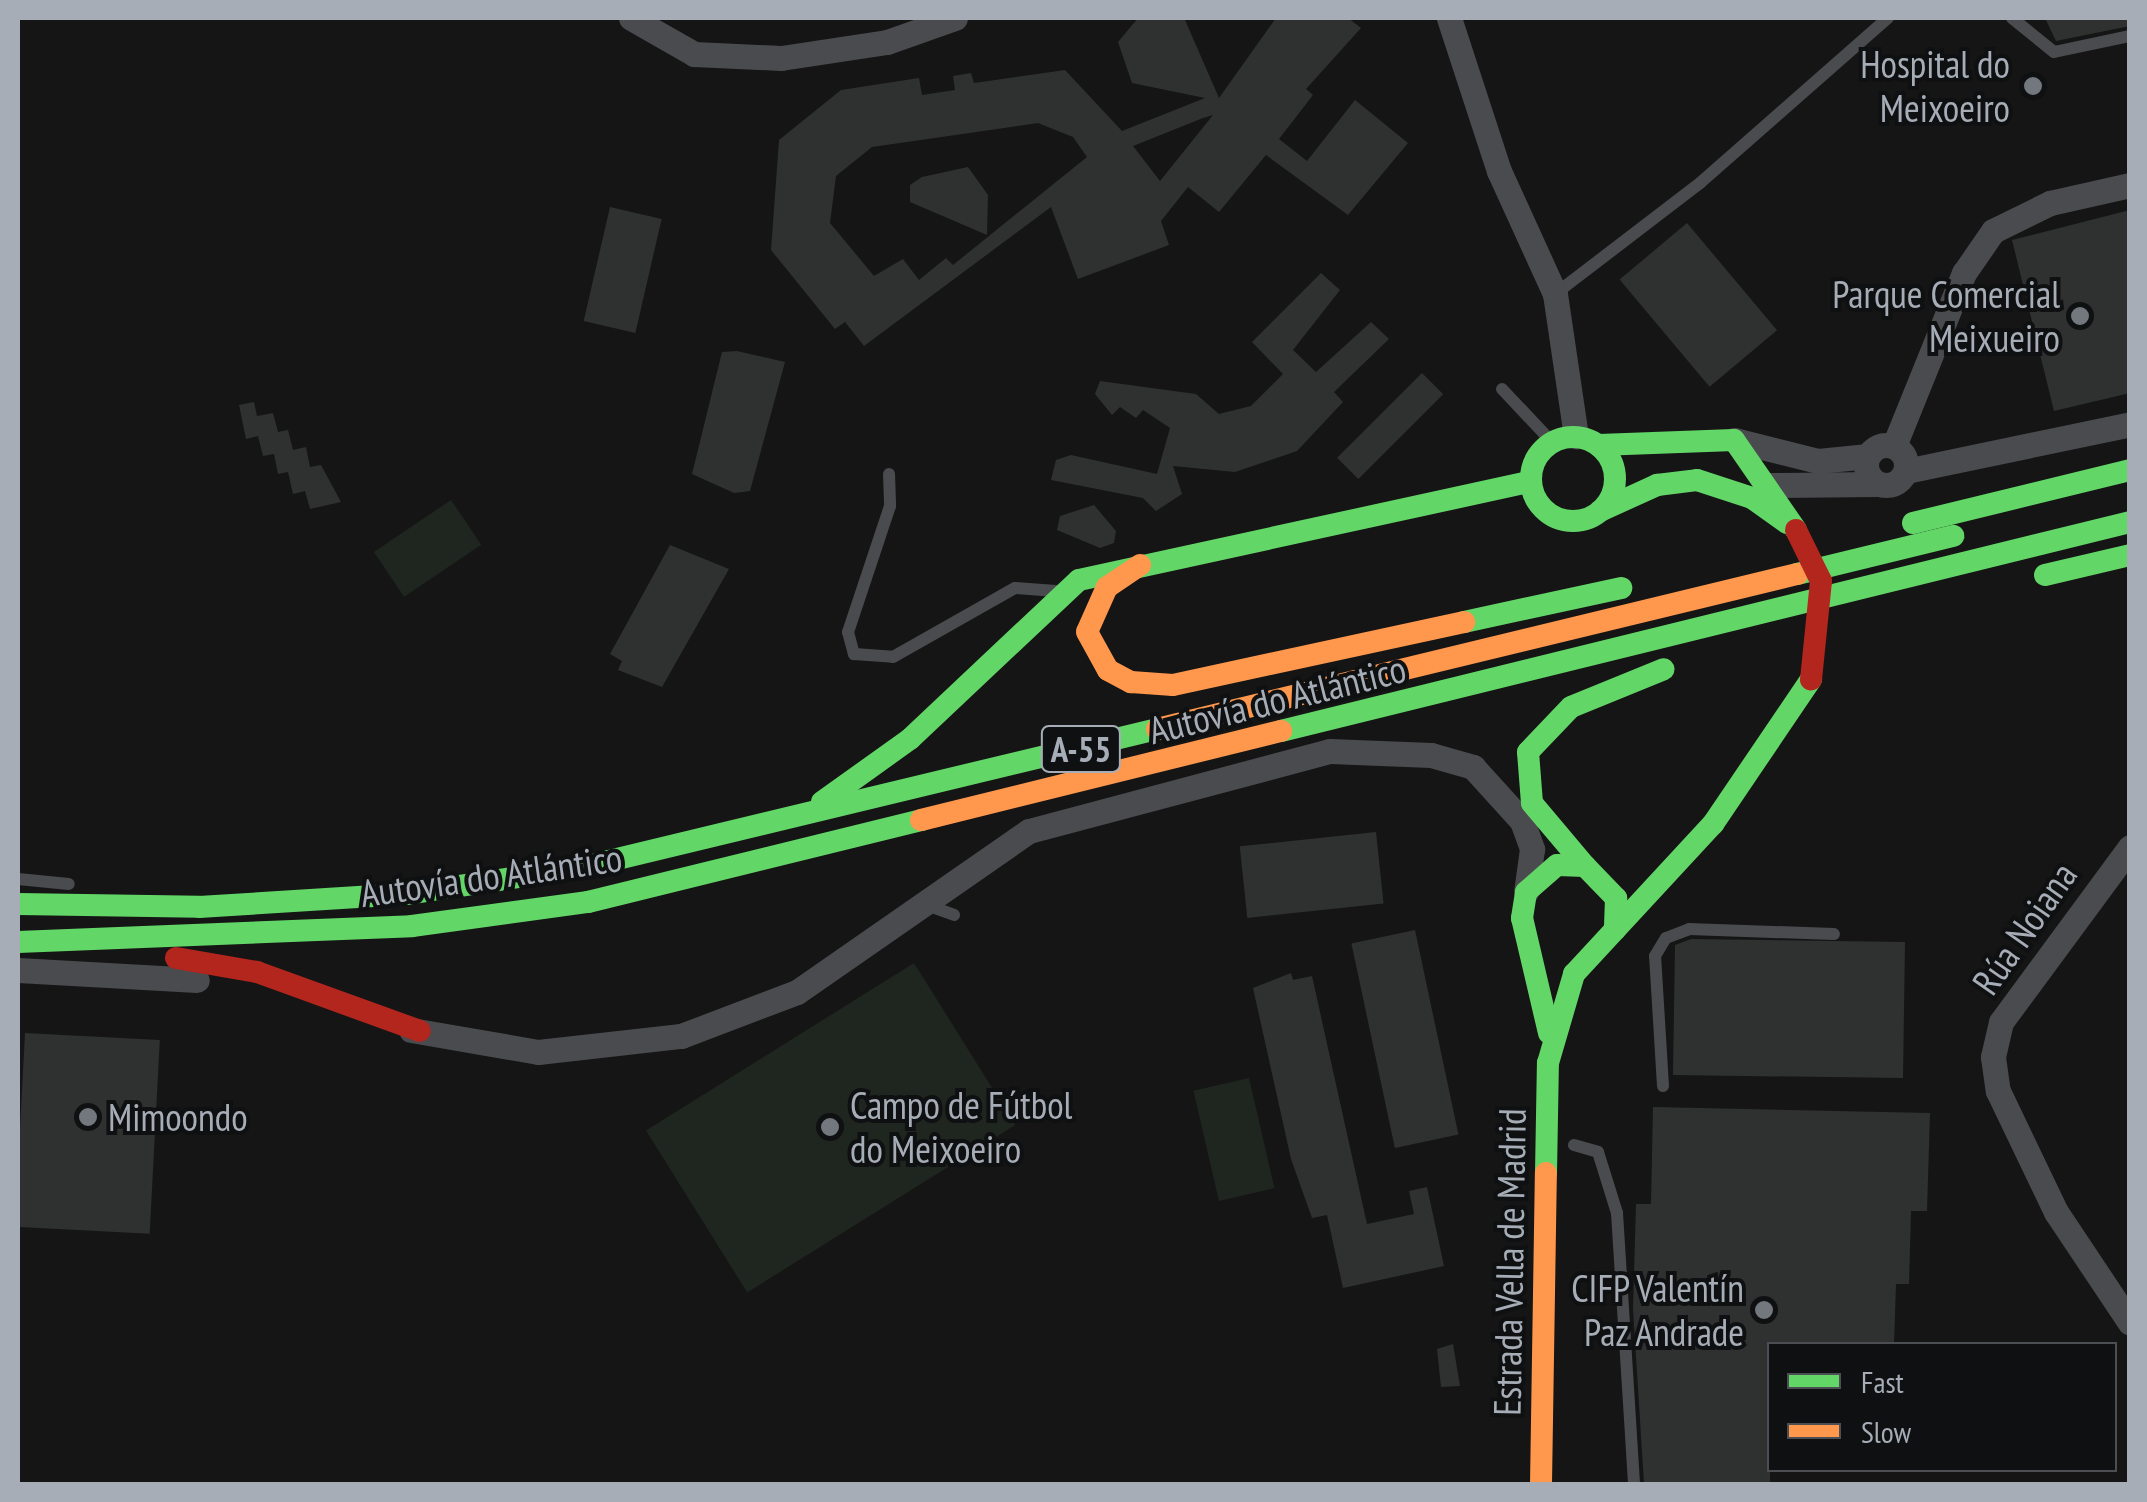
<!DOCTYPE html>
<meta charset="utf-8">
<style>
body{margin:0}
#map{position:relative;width:2147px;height:1502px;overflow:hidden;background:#151515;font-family:"PT Sans Narrow",sans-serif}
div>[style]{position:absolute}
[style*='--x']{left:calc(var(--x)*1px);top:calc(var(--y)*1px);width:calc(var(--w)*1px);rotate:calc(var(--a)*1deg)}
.green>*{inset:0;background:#1f261f;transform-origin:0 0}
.building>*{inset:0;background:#2f3030;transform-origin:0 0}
.lane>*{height:12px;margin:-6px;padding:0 6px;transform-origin:6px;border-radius:6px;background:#4a4b4e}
.street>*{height:25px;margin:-12.5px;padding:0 12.5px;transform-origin:12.5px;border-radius:12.5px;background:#4a4b4e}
.street>.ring{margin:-12.5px;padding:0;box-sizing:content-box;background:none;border:25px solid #4a4b4e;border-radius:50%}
.fast>*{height:22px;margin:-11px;padding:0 11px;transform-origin:11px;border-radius:11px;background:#63d668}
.fast>.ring{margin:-11px;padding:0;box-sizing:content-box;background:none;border:22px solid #63d668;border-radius:50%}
.slow>*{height:22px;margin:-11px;padding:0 11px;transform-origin:11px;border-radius:11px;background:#ff974d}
.jam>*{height:22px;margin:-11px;padding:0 11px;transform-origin:11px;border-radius:11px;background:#b3261e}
.jam-bridge>*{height:22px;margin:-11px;padding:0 11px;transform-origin:11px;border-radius:11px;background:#b3261e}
.dots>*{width:28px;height:28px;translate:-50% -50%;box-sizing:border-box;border:5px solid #0f1011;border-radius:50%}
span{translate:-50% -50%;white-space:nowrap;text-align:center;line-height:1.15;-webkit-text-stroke:8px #0f1011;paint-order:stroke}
.shield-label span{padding:2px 8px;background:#0f1011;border:2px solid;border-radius:8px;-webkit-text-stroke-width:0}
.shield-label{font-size:35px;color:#a6adb6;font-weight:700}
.poi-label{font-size:38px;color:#a6adb6}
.right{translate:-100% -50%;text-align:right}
.left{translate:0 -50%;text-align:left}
.street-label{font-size:38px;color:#a6adb6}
.frame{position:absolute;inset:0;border:20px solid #a6adb6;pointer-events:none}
.legend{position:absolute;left:1767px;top:1342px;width:350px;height:130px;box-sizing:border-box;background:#0f1011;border:2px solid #4b4f53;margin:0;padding:12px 18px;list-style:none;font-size:30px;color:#a6adb6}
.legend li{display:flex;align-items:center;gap:20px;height:50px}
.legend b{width:50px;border:2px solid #4b4f53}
</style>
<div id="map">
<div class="green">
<i style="left:451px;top:500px;width:54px;height:93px;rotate:56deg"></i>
<i style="left:914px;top:963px;width:191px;height:316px;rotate:58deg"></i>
<i style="left:1249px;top:1078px;width:113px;height:57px;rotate:77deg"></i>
</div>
<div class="building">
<i style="clip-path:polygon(evenodd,1138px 18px,1185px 20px,1219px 98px,1276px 18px,1348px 18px,1361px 28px,1306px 89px,1313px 95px,1279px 139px,1307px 161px,1355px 100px,1408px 143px,1348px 215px,1266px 155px,1219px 212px,1188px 187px,1161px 221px,1169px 245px,1078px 279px,1051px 207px,864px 346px,845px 322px,835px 329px,771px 250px,779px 140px,841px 90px,919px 78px,922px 95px,955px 90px,953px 76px,971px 73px,974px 83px,1065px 70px,1122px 131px,1205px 98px,1132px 83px,1118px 42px,1138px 18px,1213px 115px,1160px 181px,1133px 146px,1203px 118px,1213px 115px,1138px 18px,1038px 123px,1073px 137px,1087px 157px,953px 265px,946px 258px,919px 280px,903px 259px,874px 276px,830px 223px,836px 176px,872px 147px,1038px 123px)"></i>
<i style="clip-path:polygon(2045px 18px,2130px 18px,2130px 26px,2056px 41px)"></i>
<i style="clip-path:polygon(968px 167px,988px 195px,987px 235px,910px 202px,910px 185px,922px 177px)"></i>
<i style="left:610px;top:207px;width:53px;height:117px;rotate:13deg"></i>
<i style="clip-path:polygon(2130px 210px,2130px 393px,2054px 411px,2012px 240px)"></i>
<i style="left:1687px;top:223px;width:140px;height:88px;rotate:50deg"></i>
<i style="clip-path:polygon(1321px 273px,1340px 290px,1293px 350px,1316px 372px,1371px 322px,1389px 339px,1334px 392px,1343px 402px,1297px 451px,1235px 472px,1173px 466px,1182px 494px,1156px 511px,1143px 498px,1051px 480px,1056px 460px,1071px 455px,1157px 474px,1170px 428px,1143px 410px,1136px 418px,1120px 407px,1112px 415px,1095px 394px,1100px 381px,1196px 394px,1219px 414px,1251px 406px,1283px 374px,1252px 342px)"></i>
<i style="clip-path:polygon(737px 351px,785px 362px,750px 491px,734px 493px,692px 474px,722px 352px)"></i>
<i style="left:1422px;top:373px;width:30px;height:120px;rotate:45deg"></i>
<i style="clip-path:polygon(254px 402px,257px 416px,273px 413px,278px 432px,288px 430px,293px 450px,306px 447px,310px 467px,321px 465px,341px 502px,310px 509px,305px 491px,293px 494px,288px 472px,278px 474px,274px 454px,263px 456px,258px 436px,246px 439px,239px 405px)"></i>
<i style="clip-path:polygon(1094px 505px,1116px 531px,1114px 543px,1100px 548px,1057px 530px,1060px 516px)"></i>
<i style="clip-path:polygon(670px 545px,729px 569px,662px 687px,618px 670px,622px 661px,610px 654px)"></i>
<i style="left:1376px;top:832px;width:72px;height:137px;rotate:84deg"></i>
<i style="left:1415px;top:930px;width:209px;height:65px;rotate:78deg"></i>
<i style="clip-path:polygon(1691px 939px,1905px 942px,1903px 1078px,1673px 1075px,1675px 945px)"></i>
<i style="clip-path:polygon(1291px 973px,1293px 980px,1312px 976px,1367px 1224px,1414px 1214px,1409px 1191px,1427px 1187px,1444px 1266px,1343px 1288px,1327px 1215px,1312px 1218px,1291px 1159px,1253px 988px)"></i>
<i style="left:25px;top:1033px;width:135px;height:194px;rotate:3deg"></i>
<i style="clip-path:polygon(1653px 1107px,1930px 1113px,1927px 1211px,1911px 1211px,1909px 1284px,1896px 1284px,1894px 1344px,1770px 1344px,1770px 1484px,1644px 1484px,1633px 1309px,1636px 1204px,1651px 1204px)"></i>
<i style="clip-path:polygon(1453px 1344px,1460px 1386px,1441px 1387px,1437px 1349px)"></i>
</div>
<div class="lane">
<i style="--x:2012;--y:18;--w:54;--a:39"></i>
<i style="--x:2054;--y:52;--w:78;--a:-11.9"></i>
<i style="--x:1555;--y:294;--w:183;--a:-37.4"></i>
<i style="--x:1700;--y:183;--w:250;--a:-41.3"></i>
<i style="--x:1502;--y:389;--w:73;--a:46.7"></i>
<i style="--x:889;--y:474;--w:32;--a:88"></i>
<i style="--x:890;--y:506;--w:133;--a:108.4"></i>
<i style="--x:848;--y:632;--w:23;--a:75"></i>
<i style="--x:854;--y:654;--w:39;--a:4"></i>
<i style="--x:893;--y:657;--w:140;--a:-29.5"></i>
<i style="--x:1015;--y:588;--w:41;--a:4.2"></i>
<i style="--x:18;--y:879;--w:51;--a:5.6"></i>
<i style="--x:924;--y:904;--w:32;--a:20"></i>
<i style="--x:1663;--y:1086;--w:130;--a:-93.5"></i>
<i style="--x:1655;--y:956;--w:21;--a:-59"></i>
<i style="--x:1666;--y:938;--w:25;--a:-21"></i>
<i style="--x:1689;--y:929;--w:145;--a:2"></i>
<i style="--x:1574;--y:1145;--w:25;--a:16"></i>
<i style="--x:1598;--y:1152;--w:64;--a:72.7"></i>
<i style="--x:1617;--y:1213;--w:272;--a:86.4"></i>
</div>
<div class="street">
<i style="--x:631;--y:18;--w:73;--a:29.7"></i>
<i style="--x:694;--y:54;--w:87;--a:2.6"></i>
<i style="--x:781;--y:58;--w:107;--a:-8.6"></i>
<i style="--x:887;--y:42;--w:72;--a:-19.4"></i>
<i style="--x:1449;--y:18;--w:161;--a:71.9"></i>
<i style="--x:1499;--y:171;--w:135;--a:65.5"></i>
<i style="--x:1555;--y:294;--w:144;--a:81.6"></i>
<i style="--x:1734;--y:440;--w:87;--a:14"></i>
<i style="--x:1818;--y:461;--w:50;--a:-5.7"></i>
<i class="ring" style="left:1866px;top:445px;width:15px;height:15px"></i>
<i style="--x:1894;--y:446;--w:187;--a:-68"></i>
<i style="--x:1964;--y:273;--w:51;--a:-55.4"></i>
<i style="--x:1993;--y:231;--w:64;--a:-26.2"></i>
<i style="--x:2050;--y:203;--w:82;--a:-12.7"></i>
<i style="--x:1906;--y:471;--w:229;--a:-11.8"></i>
<i style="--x:1771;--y:485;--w:107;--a:-0.5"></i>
<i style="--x:2130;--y:847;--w:217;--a:126.4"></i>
<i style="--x:2001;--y:1022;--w:36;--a:103"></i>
<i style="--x:1993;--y:1057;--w:34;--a:82"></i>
<i style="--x:1998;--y:1091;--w:134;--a:64.4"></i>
<i style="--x:2056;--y:1212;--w:133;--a:56.3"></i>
<i style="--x:18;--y:970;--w:179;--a:3.2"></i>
<i style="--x:411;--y:1030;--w:129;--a:9.8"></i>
<i style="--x:538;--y:1052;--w:144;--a:-6.4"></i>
<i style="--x:681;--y:1036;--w:124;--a:-20.8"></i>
<i style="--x:797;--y:992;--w:282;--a:-34.8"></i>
<i style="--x:1029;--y:831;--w:311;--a:-14.9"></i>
<i style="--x:1330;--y:751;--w:101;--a:2.3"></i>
<i style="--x:1431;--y:755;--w:44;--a:15.9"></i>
<i style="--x:1473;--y:767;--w:73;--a:47.8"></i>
<i style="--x:1522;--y:821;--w:30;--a:70"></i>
<i style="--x:1532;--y:849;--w:43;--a:97.9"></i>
</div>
<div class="fast">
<i class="ring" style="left:1531px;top:437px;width:62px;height:62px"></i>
<i style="--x:1599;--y:445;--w:135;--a:-2.1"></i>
<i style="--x:1734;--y:440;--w:109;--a:55.4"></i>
<i style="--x:1600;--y:511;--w:63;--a:-24.5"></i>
<i style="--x:1657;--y:485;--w:40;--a:-7.1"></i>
<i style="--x:1697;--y:480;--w:58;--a:18.1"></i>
<i style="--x:1752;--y:498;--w:43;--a:35.5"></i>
<i style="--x:1913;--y:523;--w:223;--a:-13.7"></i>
<i style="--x:1797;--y:574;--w:161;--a:-13.7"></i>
<i style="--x:2045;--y:575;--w:87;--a:-13.2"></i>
<i style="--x:1464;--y:622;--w:161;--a:-12.2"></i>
<i style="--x:1281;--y:731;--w:874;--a:-13.83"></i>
<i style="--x:822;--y:802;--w:108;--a:-35.6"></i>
<i style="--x:910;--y:739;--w:232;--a:-43.3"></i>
<i style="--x:1079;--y:580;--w:462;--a:-12.3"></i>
<i style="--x:1585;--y:866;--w:82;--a:-130.1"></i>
<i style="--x:1532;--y:803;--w:51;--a:-94.5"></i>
<i style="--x:1528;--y:752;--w:62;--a:-46.3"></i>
<i style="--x:1571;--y:707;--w:100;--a:-22.2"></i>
<i style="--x:18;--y:904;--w:181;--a:0.9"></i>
<i style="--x:199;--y:907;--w:207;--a:-3.6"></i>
<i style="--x:406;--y:894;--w:180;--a:-8.6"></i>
<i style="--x:584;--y:867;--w:589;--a:-13.54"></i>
<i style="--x:18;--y:942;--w:394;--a:-2.3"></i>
<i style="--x:412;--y:926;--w:178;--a:-7.8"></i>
<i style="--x:588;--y:902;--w:343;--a:-13.8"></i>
<i style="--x:1549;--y:1033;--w:118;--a:-103.2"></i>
<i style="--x:1522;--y:918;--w:26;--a:-81"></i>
<i style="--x:1526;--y:892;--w:41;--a:-41.1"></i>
<i style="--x:1557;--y:865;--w:28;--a:2"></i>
<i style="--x:1585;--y:866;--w:45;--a:45.9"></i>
<i style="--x:1616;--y:898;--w:32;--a:92"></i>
<i style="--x:1546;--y:1173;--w:110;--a:-89"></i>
<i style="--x:1548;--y:1063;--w:93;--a:-73.7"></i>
<i style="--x:1574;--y:974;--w:205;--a:-47.2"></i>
<i style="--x:1713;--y:824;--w:175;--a:-55.9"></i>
</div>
<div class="slow">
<i style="--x:1140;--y:565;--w:40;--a:146"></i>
<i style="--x:1107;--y:587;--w:49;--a:114"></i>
<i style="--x:1087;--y:632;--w:43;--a:61.1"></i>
<i style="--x:1108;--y:670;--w:26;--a:28"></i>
<i style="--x:1131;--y:682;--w:42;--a:4.1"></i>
<i style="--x:1173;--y:685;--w:298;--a:-12.2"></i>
<i style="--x:1157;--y:729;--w:659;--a:-13.61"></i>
<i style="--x:921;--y:820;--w:371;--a:-13.9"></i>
<i style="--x:1541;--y:1484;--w:311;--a:-89.1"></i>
</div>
<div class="jam">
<i style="--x:176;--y:958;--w:82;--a:9.8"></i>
<i style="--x:257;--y:972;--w:173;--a:19.9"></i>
</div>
<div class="jam-bridge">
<i style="--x:1796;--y:530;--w:57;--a:63.9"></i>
<i style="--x:1821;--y:581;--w:99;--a:95.8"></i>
</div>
<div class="dots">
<i style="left:2033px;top:86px;background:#73787e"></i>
<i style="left:2080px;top:316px;background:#73787e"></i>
<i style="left:88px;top:1117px;background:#73787e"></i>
<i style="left:830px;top:1127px;background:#73787e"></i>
<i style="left:1764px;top:1310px;background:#73787e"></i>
</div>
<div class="shield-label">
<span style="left:1081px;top:749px">A-55</span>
</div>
<div class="poi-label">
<span class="right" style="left:2010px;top:86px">Hospital do<br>Meixoeiro</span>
<span class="right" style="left:2060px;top:316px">Parque Comercial<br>Meixueiro</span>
<span class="left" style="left:850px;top:1127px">Campo de Fútbol<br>do Meixoeiro</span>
<span class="left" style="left:108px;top:1117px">Mimoondo</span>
<span class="right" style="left:1744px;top:1310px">CIFP Valentín<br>Paz Andrade</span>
</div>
<div class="street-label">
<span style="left:1277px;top:699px;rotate:-14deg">Autovía do Atlántico</span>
<span style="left:491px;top:875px;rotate:-8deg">Autovía do Atlántico</span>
<span style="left:2024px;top:928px;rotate:-55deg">Rúa Noiana</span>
<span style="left:1509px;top:1262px;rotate:-89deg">Estrada Vella de Madrid</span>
</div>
<div class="frame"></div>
<ul class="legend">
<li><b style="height:12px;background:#63d668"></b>Fast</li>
<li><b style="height:12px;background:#ff974d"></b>Slow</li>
</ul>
</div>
